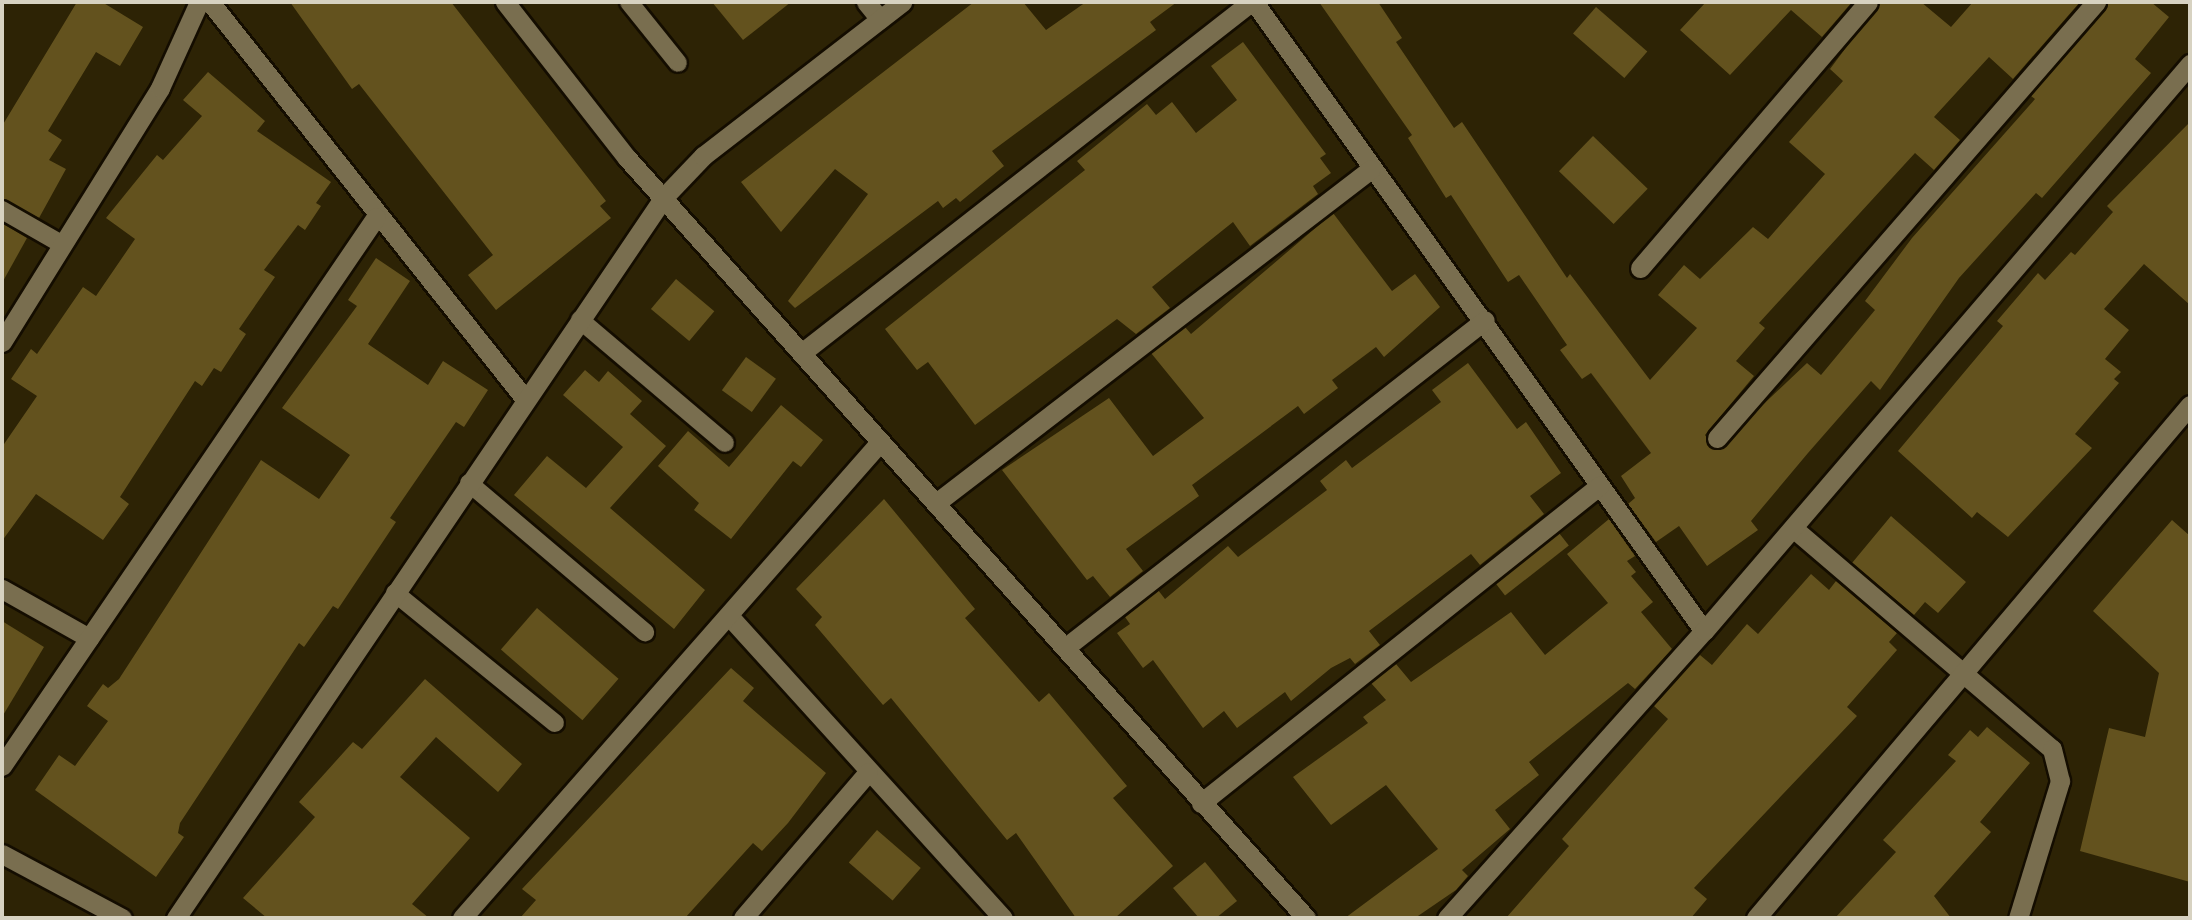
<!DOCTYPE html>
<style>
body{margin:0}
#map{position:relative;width:2192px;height:920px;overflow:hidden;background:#2d2305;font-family:Inter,sans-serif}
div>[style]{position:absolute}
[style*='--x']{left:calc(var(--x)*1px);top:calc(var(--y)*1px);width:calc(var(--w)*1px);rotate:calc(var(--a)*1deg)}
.building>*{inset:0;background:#63521e;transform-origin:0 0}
.roads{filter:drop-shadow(2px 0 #140d00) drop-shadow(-2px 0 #140d00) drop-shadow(0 2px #140d00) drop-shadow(0 -2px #140d00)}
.service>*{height:18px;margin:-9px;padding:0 9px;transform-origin:9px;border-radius:9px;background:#796e4f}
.minor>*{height:19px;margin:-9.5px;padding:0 9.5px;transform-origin:9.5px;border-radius:9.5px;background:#796e4f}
.tertiary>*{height:19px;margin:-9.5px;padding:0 9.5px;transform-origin:9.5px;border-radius:9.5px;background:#796e4f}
span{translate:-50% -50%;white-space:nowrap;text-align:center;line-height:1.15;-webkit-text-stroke:5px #231a00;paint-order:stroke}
.frame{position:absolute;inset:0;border:4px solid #d7d2c1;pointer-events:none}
</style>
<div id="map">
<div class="building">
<i style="clip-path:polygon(77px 2px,102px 2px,143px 27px,120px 66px,96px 52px,48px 131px,62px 140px,49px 160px,66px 169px,39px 218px,2px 199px,2px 126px)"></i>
<i style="clip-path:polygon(290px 2px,451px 2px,606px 201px,600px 206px,611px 218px,496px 310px,468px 275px,493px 255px,359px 84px,352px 89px)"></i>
<i style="clip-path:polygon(712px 2px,791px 2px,743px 40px)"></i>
<i style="clip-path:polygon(974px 2px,1023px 2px,1046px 30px,1086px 2px,1177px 2px,1150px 22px,1156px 30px,992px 151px,1004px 166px,960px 202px,956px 198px,943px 208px,938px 201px,795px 308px,788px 301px,868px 194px,835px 169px,781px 232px,741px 182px)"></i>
<i style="clip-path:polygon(1319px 2px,1378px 2px,1402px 38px,1396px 42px,1454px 128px,1462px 122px,1567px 278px,1570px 274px,1650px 380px,1697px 328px,1658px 295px,1684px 265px,1700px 279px,1753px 227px,1768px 239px,1825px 174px,1789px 142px,1843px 81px,1830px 69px,1880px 2px,1921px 2px,1951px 27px,1973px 2px,2080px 2px,2013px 79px,1989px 57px,1934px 117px,1960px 140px,1934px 170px,1915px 153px,1759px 323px,1765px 328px,1736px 361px,1754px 376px,1705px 435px,1715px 450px,1807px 363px,1821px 375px,1875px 310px,1865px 301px,1912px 238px,2035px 99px,2031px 96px,2108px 2px,2151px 2px,2169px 17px,2135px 59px,2151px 73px,2042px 198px,2036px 193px,1959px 278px,1880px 390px,1871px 381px,1808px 453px,1751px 521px,1758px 530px,1707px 566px,1679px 526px,1656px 542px,1628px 504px,1635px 498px,1621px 476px,1651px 453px,1591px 373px,1582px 379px,1560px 350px,1567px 345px,1519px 275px,1508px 282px,1451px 195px,1446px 198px,1408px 138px,1412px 135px)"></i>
<i style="clip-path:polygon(1706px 2px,1852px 2px,1822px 37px,1791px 10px,1730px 75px,1680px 30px)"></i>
<i style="left:1596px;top:7px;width:68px;height:35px;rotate:41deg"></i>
<i style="clip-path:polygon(1243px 42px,1326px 154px,1320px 158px,1331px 173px,1313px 186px,1318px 194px,1250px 246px,1233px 222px,1152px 287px,1170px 308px,1136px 334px,1117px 319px,975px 425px,928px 362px,917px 370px,885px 329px,1085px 170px,1077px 161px,1147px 104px,1156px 115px,1172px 102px,1196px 133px,1237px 100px,1211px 66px)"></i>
<i style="clip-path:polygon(208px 72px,265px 121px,257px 131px,331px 182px,316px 203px,321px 206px,305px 230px,298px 225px,264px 270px,275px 277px,239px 329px,246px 334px,221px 372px,214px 368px,202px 386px,195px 381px,120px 497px,129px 504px,103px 540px,36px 494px,2px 541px,2px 447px,37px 396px,11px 379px,31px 349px,37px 354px,83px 287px,96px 296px,135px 239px,106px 218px,157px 155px,163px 160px,202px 116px,183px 100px)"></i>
<i style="clip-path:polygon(2190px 122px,2190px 305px,2144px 264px,2104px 309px,2129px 330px,2105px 359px,2121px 372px,2114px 379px,2119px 383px,2075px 434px,2092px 448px,2008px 537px,1977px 512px,1972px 518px,1898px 451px,2003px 326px,1997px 321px,2038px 273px,2045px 280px,2071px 252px,2075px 255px,2113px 212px,2107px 206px)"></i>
<i style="left:1593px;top:136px;width:76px;height:49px;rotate:44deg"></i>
<i style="clip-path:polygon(1333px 213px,1392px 291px,1415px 274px,1440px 307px,1384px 357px,1376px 347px,1332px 380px,1338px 388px,1304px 414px,1298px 406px,1192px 485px,1199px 496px,1126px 549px,1143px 571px,1110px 597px,1093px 576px,1087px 580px,1002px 470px,1109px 398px,1153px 456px,1204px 418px,1151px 353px,1185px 327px,1191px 334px)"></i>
<i style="clip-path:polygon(2px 223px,27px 238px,2px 283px)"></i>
<i style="clip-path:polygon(376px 258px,410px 281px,368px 344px,428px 385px,443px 361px,488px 390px,464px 427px,456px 422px,390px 518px,396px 522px,338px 609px,333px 606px,304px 647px,299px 643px,180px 823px,178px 833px,184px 837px,156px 877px,35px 790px,59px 755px,75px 766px,108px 721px,87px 706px,103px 684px,108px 688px,119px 679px,261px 460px,319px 499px,350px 455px,282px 408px,357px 306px,348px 300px)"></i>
<i style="left:676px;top:279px;width:50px;height:39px;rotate:40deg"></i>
<i style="left:746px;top:357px;width:37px;height:41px;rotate:36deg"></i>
<i style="clip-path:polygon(1468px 363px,1517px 429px,1526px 422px,1561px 473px,1530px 496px,1544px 514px,1480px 565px,1471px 554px,1369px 631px,1380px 645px,1355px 664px,1350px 658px,1331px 668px,1291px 701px,1285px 692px,1237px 728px,1224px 711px,1203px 728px,1153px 660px,1143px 668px,1117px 633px,1130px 624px,1125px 617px,1158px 590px,1165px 599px,1228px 546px,1238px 557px,1327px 490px,1320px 481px,1346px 460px,1352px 468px,1441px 402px,1432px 390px)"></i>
<i style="clip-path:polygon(585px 370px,599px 382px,608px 371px,642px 401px,630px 414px,666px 446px,610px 508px,705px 590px,674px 629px,514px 495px,547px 456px,586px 488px,623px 447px,563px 395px)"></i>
<i style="clip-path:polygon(781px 405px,823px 440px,801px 467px,793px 461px,731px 539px,694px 510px,699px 503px,658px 466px,688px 431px,729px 467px)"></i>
<i style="clip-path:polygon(884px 499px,975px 609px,965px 618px,1039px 702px,1049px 693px,1127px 786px,1113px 798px,1173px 866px,1115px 918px,1076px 918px,1016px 833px,1007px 840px,891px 698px,883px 705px,815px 625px,822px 617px,796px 589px)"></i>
<i style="clip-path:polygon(1891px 516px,1966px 582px,1938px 613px,1925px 602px,1914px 615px,1852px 563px)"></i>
<i style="clip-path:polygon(1609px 519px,1635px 556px,1627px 561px,1636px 572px,1631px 576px,1653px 602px,1641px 612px,1672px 649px,1635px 689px,1628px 683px,1529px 762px,1539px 775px,1495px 810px,1510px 829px,1462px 870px,1468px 876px,1456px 890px,1415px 918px,1345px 918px,1438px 849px,1386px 785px,1331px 825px,1293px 777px,1368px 723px,1363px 717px,1386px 700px,1371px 683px,1396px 664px,1411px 682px,1511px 612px,1545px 655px,1608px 603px,1567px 554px)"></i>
<i style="clip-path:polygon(2172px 520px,2190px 536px,2190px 882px,2080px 851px,2109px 728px,2145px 737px,2159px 673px,2093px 611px)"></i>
<i style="left:1559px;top:533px;width:16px;height:81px;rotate:52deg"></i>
<i style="clip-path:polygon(1811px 574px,1829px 590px,1836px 581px,1897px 633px,1889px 642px,1897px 650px,1847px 707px,1857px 716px,1694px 888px,1707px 899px,1691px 918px,1506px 918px,1569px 846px,1562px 839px,1668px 719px,1654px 706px,1700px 655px,1712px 665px,1747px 624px,1758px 634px)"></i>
<i style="left:537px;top:608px;width:108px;height:55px;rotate:41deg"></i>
<i style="clip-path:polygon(2px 621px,44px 647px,2px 717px)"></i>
<i style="clip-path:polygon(731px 668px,754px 688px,743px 701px,826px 773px,788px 823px,762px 851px,753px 843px,685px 918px,520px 918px,536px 900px,522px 889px)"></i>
<i style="clip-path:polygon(425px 679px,522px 764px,498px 792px,436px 737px,400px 777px,470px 838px,412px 904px,429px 918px,267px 918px,243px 898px,315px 817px,299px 802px,353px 742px,362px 749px)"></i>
<i style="clip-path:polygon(1987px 727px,2030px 763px,1980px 822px,1991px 832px,1934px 896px,1951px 918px,1835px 918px,1896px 852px,1883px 840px,1956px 761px,1948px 755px,1970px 730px,1978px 737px)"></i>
<i style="left:877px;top:830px;width:58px;height:43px;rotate:41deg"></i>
<i style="clip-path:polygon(1205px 862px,1237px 901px,1216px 918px,1199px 918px,1173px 888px)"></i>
</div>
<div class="roads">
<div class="service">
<i style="--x:629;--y:2;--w:78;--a:51.2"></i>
<i style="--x:2;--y:210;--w:70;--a:29.8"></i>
<i style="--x:580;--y:320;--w:190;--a:40.3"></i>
<i style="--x:469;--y:483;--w:231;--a:40.3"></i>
<i style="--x:395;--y:593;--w:206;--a:39.1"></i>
</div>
<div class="minor">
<i style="--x:210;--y:2;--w:507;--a:51.57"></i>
<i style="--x:866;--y:2;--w:22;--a:51"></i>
<i style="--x:1254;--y:2;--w:773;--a:54.42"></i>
<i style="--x:1640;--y:268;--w:350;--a:-49.4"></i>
<i style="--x:2;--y:342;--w:299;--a:-58.1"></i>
<i style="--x:160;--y:88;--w:94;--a:-65.6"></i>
<i style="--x:804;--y:351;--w:567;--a:-37.98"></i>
<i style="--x:1717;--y:438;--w:578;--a:-49"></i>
<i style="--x:936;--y:503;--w:548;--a:-37.52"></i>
<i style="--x:1793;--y:528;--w:340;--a:40.5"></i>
<i style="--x:2052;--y:749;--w:33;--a:76"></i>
<i style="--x:2060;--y:781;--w:143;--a:107"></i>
<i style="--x:2;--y:589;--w:100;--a:29.4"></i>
<i style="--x:730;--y:617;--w:406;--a:47.8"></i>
<i style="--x:1066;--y:647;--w:531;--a:-37.97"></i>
<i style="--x:2;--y:766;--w:664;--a:-55.74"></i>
<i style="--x:1201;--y:803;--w:509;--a:-38.54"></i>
<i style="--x:2;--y:854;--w:136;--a:28.1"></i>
<i style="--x:176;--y:918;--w:871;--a:-55.91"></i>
<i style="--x:664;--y:197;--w:57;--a:-46.4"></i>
<i style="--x:703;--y:156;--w:252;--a:-37.7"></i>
<i style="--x:462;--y:918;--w:633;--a:-48.71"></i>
<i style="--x:743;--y:918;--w:192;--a:-49.4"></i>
<i style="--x:1447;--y:918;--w:385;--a:-48.2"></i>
<i style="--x:1704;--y:631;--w:747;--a:-49.4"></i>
<i style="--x:1756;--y:918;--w:672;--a:-49.77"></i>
</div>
<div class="tertiary">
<i style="--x:505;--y:2;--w:198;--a:52"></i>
<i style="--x:627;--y:158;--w:1019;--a:48.22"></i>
</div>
</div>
<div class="frame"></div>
</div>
